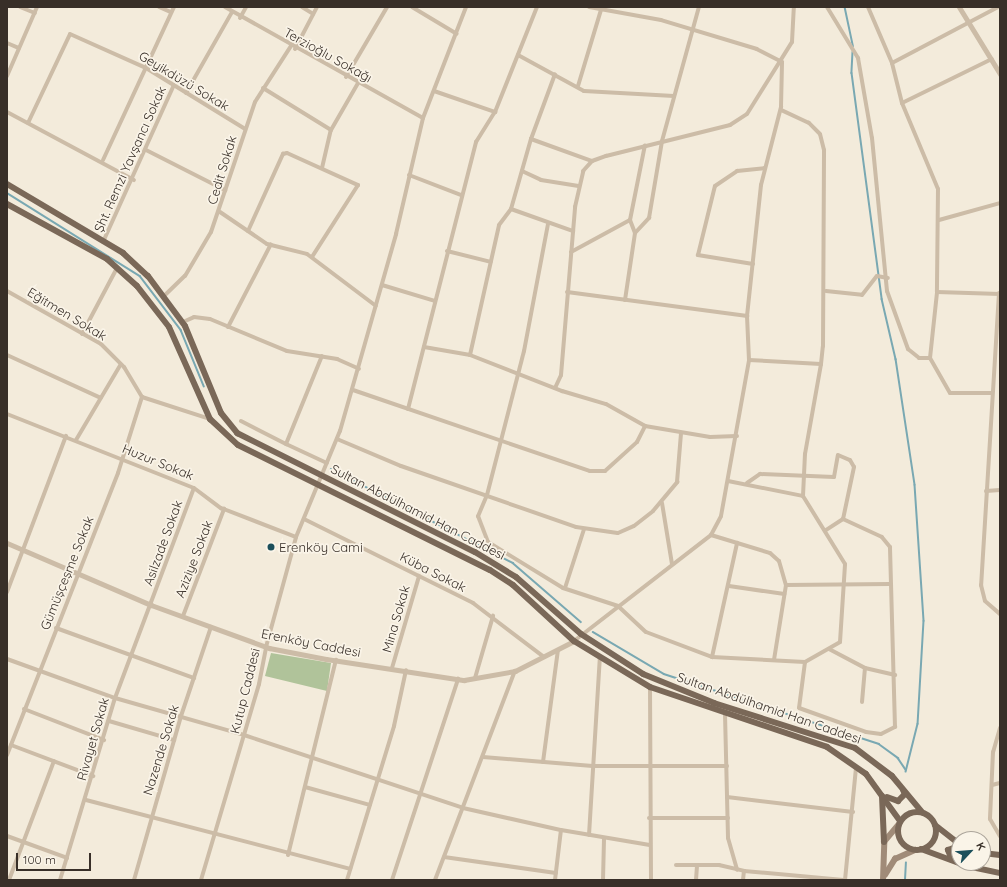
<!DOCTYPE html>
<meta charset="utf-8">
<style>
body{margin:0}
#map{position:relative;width:1007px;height:887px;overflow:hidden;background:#f3ebdb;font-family:Quicksand,sans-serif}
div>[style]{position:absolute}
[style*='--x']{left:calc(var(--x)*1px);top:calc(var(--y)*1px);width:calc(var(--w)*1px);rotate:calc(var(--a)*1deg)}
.green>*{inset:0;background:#b0c39a}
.stream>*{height:1.5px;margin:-0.75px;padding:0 0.75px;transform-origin:0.75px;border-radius:0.75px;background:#79a8b2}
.minor>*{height:4px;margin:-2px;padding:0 2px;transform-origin:2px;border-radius:2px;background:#ccbca7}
.tertiary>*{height:5px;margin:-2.5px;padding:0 2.5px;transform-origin:2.5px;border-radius:2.5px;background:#ccbca7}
.secondary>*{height:5.5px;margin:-2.75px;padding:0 2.75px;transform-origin:2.75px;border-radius:2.75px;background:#a08b78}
.primary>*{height:6px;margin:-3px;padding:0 3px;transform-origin:3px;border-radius:3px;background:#7a6858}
.primary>.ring{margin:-3px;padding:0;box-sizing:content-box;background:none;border:6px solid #7a6858;border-radius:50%}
.dots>*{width:11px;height:11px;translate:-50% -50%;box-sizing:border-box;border:2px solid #faf4e8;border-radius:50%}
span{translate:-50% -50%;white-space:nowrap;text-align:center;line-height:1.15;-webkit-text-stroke:3.5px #faf4e8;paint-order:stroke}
.street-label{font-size:13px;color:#382f28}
.poi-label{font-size:13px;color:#382f28}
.left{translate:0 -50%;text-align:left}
.frame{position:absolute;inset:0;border:8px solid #382f28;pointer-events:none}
.north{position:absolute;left:951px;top:831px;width:40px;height:40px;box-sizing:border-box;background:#faf4e8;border:1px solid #aca59b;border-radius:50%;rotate:64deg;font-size:11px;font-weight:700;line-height:16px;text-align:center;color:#382f28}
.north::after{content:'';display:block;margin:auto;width:14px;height:18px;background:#1b4f5b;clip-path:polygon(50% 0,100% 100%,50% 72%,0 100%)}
.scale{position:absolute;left:16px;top:853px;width:75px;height:18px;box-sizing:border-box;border:2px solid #382f28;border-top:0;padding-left:5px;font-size:12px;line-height:14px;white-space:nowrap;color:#382f28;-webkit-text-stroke:3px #faf4e8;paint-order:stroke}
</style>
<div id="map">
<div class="green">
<i style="clip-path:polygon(271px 653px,331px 663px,327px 691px,265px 676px)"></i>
</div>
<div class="stream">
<i style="--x:845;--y:7;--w:40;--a:78"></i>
<i style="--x:853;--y:52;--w:21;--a:93"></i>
<i style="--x:852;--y:73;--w:228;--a:82.4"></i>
<i style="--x:882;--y:299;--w:62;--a:76.9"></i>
<i style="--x:896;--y:359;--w:127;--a:81.4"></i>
<i style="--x:915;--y:485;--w:136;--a:86.2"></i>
<i style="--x:924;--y:621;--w:103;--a:93.3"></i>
<i style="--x:918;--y:724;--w:49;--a:104"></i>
<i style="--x:7;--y:193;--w:157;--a:32"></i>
<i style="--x:140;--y:276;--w:68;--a:52.8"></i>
<i style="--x:181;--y:330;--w:61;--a:67.7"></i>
<i style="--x:331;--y:469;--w:205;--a:27.3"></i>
<i style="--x:513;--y:563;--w:90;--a:40.9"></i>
<i style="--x:593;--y:632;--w:82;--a:30.6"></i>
<i style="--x:664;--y:674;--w:226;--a:18"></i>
<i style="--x:879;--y:744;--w:24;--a:36"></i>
<i style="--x:898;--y:758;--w:14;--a:56"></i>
<i style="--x:905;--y:880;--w:17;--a:-87"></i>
</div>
<div class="minor">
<i style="--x:20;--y:7;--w:16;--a:22"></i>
<i style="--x:159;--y:7;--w:13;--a:23"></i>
<i style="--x:225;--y:7;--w:227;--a:29.3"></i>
<i style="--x:302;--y:7;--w:13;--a:32"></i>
<i style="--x:412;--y:7;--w:52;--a:31"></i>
<i style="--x:827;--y:7;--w:60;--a:58.7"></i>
<i style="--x:858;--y:58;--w:81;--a:80.1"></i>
<i style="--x:872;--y:138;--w:154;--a:84.4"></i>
<i style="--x:887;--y:291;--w:62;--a:70.1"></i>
<i style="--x:908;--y:349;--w:14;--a:39"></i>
<i style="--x:919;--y:358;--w:11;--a:0"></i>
<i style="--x:930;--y:358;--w:66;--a:-83.9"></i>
<i style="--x:937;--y:292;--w:63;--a:1.8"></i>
<i style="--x:868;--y:7;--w:61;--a:66.8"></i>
<i style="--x:892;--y:63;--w:120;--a:-27.8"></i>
<i style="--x:240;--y:18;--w:13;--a:-61"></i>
<i style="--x:7;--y:43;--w:13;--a:23"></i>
<i style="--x:295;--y:49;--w:47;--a:-62.4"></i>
<i style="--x:518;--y:55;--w:75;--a:28.6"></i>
<i style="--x:584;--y:91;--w:90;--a:3.2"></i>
<i style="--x:892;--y:63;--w:41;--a:76"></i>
<i style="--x:902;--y:103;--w:93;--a:67.3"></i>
<i style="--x:938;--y:189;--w:103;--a:90.6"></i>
<i style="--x:7;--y:76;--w:75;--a:-66.5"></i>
<i style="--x:346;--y:77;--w:81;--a:-59.6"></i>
<i style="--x:578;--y:86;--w:79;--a:-73.2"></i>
<i style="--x:263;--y:88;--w:80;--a:31.7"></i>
<i style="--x:434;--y:91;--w:65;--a:19"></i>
<i style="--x:186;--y:93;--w:93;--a:-60.4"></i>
<i style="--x:902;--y:103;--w:100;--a:-26.1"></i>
<i style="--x:7;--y:112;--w:144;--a:28.2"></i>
<i style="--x:28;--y:123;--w:98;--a:-64.7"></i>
<i style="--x:70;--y:34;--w:83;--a:24.1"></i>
<i style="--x:146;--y:68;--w:116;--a:31.6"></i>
<i style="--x:531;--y:139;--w:65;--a:19.8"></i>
<i style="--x:146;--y:150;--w:89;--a:26.9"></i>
<i style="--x:103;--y:160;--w:169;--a:-65.1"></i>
<i style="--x:322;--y:168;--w:39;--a:-77"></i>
<i style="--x:331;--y:130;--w:54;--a:-60.1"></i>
<i style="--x:522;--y:171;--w:21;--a:25"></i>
<i style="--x:541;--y:180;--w:38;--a:9"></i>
<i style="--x:409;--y:175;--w:56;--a:21"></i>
<i style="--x:511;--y:209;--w:66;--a:19.5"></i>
<i style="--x:220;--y:212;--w:57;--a:34.2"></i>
<i style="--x:267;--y:244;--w:41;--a:14"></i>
<i style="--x:307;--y:254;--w:86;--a:37"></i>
<i style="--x:939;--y:220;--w:63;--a:-15.6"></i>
<i style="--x:548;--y:224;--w:129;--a:100.7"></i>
<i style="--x:524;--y:351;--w:149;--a:104.4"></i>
<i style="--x:487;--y:495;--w:23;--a:113"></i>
<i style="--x:478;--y:516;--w:28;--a:69"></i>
<i style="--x:488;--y:542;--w:88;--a:31.5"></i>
<i style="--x:563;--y:588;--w:58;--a:18.1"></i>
<i style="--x:618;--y:606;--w:38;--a:43"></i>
<i style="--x:646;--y:632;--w:71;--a:20.7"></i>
<i style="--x:712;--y:657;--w:93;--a:3.1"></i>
<i style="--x:805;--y:662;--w:40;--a:-29.7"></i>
<i style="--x:840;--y:642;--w:78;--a:-86.3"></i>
<i style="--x:845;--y:564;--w:80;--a:-121.7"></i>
<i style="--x:803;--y:496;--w:42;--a:-87.3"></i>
<i style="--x:805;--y:454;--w:91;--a:-79.9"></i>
<i style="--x:248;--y:231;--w:85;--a:-65.6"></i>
<i style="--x:283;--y:154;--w:4;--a:-14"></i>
<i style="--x:287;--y:153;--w:78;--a:24.3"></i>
<i style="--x:358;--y:185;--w:85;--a:122.6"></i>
<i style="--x:635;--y:233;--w:21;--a:-47"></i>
<i style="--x:649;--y:218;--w:78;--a:-80.4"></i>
<i style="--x:662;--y:141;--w:139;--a:-74.6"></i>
<i style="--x:103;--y:242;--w:172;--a:-65.7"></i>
<i style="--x:447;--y:251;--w:45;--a:14"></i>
<i style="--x:571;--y:252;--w:67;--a:-28.5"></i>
<i style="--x:753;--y:264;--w:56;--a:-170.7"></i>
<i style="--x:698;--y:255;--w:71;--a:-76.2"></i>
<i style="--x:715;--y:186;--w:27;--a:-34"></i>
<i style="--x:737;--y:171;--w:28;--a:-6"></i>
<i style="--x:382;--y:285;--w:55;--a:16.8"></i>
<i style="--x:7;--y:291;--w:108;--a:29.4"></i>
<i style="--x:101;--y:344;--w:33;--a:45"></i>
<i style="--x:124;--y:367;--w:35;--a:59"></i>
<i style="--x:142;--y:397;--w:71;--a:17.9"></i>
<i style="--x:826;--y:291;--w:36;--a:6"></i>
<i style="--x:862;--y:295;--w:24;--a:-52"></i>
<i style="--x:877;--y:276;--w:11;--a:10"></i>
<i style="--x:567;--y:292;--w:182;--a:7.6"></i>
<i style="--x:999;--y:293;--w:293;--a:93.5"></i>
<i style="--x:981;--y:585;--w:16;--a:76"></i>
<i style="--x:985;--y:601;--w:20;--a:41"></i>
<i style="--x:165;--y:295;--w:28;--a:-44"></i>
<i style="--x:185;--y:276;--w:51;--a:-59.4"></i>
<i style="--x:211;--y:232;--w:137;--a:-71.3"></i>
<i style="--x:255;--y:102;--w:67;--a:-57.3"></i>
<i style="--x:625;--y:300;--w:68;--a:-81.5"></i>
<i style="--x:635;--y:233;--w:14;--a:-111"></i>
<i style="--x:630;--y:220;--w:76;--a:-78.7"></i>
<i style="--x:183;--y:322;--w:12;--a:-24"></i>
<i style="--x:194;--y:317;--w:16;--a:7"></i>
<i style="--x:210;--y:319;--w:83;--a:22.6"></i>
<i style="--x:287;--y:351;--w:51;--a:9.1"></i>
<i style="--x:337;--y:359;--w:24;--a:24"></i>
<i style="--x:228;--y:327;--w:93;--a:-62.6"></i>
<i style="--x:82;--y:334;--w:75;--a:-62.1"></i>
<i style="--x:424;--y:347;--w:47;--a:9.9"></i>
<i style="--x:470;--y:355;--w:99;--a:21.4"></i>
<i style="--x:562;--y:391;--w:46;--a:16.5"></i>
<i style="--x:606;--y:404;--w:45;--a:29.4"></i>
<i style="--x:645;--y:426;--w:66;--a:9.6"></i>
<i style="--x:710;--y:437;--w:27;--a:-2"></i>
<i style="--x:7;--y:355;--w:103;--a:24.6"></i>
<i style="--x:470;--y:355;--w:133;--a:-77.4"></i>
<i style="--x:499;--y:225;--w:20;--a:-53"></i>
<i style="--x:511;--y:209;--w:73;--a:-74.1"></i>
<i style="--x:531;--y:139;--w:69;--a:-69.7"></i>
<i style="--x:930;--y:358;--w:40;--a:60.3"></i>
<i style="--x:950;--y:393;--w:42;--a:0"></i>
<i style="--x:749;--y:360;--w:72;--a:3.2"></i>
<i style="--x:821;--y:364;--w:18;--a:-84"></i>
<i style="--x:823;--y:346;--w:196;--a:-89.7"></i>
<i style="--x:824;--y:150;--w:16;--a:-104"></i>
<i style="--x:820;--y:134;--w:16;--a:-135"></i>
<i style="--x:809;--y:123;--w:31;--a:-155"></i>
<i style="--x:555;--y:388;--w:14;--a:-65"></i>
<i style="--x:561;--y:375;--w:169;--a:-85.2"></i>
<i style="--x:575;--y:207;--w:37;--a:-77"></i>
<i style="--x:583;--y:171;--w:13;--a:-48"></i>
<i style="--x:592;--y:161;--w:15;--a:-20"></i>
<i style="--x:606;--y:156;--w:128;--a:-14"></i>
<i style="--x:730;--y:125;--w:20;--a:-33"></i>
<i style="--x:747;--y:114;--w:85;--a:-58"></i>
<i style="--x:792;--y:42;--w:35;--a:-87"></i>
<i style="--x:353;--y:390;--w:250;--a:18.9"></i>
<i style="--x:590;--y:471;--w:15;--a:0"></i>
<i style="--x:605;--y:471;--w:43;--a:-42.2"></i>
<i style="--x:637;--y:442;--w:18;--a:-63"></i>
<i style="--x:408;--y:409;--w:276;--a:-75.7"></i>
<i style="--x:476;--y:142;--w:36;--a:-58"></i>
<i style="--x:495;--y:112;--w:113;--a:-68.2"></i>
<i style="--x:7;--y:414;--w:201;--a:21.6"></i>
<i style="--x:194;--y:488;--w:34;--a:37"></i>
<i style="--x:221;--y:508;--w:80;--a:21.1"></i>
<i style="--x:241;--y:421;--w:51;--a:27.1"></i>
<i style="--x:286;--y:444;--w:95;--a:-67.8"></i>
<i style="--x:337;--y:439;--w:69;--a:22.9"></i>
<i style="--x:401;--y:466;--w:185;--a:19.2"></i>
<i style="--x:576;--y:527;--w:42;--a:8.1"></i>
<i style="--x:618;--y:533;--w:17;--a:-24"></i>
<i style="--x:634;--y:526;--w:24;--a:-38"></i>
<i style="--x:653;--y:511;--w:38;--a:-50"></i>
<i style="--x:677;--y:482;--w:49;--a:-85.3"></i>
<i style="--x:76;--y:440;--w:88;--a:-59.4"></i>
<i style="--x:286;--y:444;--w:45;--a:24.9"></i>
<i style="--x:728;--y:481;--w:76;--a:11.3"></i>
<i style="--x:747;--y:483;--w:16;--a:-35"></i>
<i style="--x:760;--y:474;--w:74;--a:2.3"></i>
<i style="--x:834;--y:477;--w:22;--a:-80"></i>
<i style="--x:838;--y:455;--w:13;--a:23"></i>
<i style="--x:850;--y:460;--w:8;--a:60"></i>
<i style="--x:854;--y:467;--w:53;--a:101.9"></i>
<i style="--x:843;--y:519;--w:20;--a:147"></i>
<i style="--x:986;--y:491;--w:14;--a:-4"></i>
<i style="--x:662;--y:503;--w:62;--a:80.7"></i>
<i style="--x:304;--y:519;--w:189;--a:26.4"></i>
<i style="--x:473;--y:603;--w:89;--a:37.3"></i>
<i style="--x:711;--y:535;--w:62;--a:17"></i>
<i style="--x:770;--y:553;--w:12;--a:42"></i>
<i style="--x:779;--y:561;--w:25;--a:74"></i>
<i style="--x:786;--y:585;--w:76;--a:99.1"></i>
<i style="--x:786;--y:585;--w:104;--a:-0.6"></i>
<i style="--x:729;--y:586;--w:56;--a:8.3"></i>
<i style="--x:565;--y:588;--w:62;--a:-72.1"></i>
<i style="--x:7;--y:592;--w:167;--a:-69.3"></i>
<i style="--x:183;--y:616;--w:115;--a:-69"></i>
<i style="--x:56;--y:628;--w:147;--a:19.9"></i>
<i style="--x:574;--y:641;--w:173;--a:-37.7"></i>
<i style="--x:711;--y:535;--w:21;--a:-62"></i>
<i style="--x:721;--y:516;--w:158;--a:-79.8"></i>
<i style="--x:749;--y:360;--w:44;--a:-92.6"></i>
<i style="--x:747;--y:316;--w:132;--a:-83.9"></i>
<i style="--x:761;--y:185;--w:81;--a:-75.6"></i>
<i style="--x:781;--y:107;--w:45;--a:-88.7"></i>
<i style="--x:782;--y:62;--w:28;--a:-153"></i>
<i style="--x:757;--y:49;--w:100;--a:-163.2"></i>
<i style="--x:661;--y:20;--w:73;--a:-169.8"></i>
<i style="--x:829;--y:649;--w:41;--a:27.8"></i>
<i style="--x:865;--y:668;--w:31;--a:13"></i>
<i style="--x:712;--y:657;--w:117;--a:-77.6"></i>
<i style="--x:7;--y:659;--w:115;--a:19.9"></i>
<i style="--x:115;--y:698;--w:134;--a:16"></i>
<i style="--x:244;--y:735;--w:231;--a:18.4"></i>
<i style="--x:463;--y:808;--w:100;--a:12.7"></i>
<i style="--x:561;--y:830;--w:90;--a:9.6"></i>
<i style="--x:805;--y:662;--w:46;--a:97.4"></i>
<i style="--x:799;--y:708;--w:71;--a:19.7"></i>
<i style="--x:866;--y:732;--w:15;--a:8"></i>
<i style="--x:881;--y:734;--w:16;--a:-27"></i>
<i style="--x:895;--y:727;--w:180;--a:-91.6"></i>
<i style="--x:890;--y:547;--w:13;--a:-129"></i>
<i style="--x:882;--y:537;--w:43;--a:-155.2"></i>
<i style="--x:392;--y:668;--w:96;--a:-73.6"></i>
<i style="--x:475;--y:678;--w:65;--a:-73.8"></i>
<i style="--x:650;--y:687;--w:193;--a:89.7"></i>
<i style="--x:862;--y:702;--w:34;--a:-85"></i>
<i style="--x:24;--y:709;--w:86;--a:21.2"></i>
<i style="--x:725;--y:714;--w:124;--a:88.6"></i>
<i style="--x:728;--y:838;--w:33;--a:74"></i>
<i style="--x:109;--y:721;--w:68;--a:16.3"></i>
<i style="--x:1000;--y:728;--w:25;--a:106"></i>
<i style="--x:993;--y:752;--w:67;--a:92.6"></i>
<i style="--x:990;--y:819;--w:20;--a:60"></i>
<i style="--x:11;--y:745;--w:88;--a:20.7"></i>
<i style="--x:7;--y:755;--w:303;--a:-68.5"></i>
<i style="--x:118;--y:473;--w:80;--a:-72.5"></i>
<i style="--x:483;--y:757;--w:110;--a:4.7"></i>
<i style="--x:593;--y:766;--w:134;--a:0"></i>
<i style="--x:543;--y:762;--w:113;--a:-82.4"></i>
<i style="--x:992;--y:785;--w:8;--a:-14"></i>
<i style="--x:305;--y:787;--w:67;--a:15.5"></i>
<i style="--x:727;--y:797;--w:127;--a:6.8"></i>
<i style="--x:86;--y:800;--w:273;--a:14.6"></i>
<i style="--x:649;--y:818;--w:79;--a:0"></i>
<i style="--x:589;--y:835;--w:178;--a:-86.5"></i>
<i style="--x:7;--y:836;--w:64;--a:20.1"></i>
<i style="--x:288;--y:855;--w:201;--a:-76.2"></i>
<i style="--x:444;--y:857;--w:113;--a:8.1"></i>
<i style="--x:676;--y:865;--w:43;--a:0"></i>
<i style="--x:719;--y:865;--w:26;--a:13"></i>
<i style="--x:744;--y:871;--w:100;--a:5.1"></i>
<i style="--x:9;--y:880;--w:127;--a:-69.3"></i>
<i style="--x:60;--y:880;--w:190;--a:-73.2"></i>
<i style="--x:115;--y:698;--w:224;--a:-69.4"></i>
<i style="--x:134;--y:880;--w:171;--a:-74"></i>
<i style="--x:181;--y:716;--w:94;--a:-71.4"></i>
<i style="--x:201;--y:880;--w:204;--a:-73.5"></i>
<i style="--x:259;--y:684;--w:38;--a:-79"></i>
<i style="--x:266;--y:647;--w:114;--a:-74.7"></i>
<i style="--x:296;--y:537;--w:115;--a:-67.5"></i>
<i style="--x:340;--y:431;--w:205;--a:-74.1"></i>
<i style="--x:396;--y:234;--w:119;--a:-76.9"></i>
<i style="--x:423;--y:118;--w:119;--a:-68.8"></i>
<i style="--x:347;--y:880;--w:161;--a:-73"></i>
<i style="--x:394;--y:726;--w:57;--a:-77.9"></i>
<i style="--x:392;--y:880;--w:212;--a:-71.8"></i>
<i style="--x:435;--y:880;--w:224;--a:-69.1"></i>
<i style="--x:555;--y:880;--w:50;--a:-83.2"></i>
<i style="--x:603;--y:880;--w:41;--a:-88.6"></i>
<i style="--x:696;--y:880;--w:15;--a:-86"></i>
<i style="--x:743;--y:880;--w:9;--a:-84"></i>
<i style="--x:845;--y:880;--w:114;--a:-84.4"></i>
</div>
<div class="tertiary">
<i style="--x:959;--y:7;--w:79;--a:58.5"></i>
<i style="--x:7;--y:543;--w:157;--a:23.3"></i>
<i style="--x:151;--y:605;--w:126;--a:20"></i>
<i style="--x:269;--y:648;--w:58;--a:10.9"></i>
<i style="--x:326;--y:659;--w:140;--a:8.7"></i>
<i style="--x:464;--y:680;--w:52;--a:-10"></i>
<i style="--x:515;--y:671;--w:66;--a:-27"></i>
</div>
<div class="secondary">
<i style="--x:885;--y:875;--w:19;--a:-58"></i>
<i style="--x:895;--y:859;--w:22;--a:-24"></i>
<i style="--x:883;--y:880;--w:38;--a:-88"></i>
<i style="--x:884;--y:842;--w:23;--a:-50"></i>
</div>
<div class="primary">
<i style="--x:7;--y:184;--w:135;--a:30.7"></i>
<i style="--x:123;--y:253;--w:34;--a:43"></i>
<i style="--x:148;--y:276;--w:62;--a:53.5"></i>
<i style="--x:185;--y:326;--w:94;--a:67.5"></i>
<i style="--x:221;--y:413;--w:26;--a:51"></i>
<i style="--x:237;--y:433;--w:266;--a:26.6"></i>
<i style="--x:475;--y:552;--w:48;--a:31.4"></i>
<i style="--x:516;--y:577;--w:86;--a:41.2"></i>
<i style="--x:581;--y:634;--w:74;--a:32.8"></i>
<i style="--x:643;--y:674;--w:77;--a:22.2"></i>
<i style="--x:714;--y:703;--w:148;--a:17.7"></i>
<i style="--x:855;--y:748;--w:46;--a:37.1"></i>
<i style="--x:892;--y:776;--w:47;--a:50.2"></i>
<i style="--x:7;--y:204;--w:114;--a:28.8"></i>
<i style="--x:107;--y:259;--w:40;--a:42"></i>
<i style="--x:137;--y:286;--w:52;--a:52"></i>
<i style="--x:169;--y:327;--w:101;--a:66"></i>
<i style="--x:210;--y:419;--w:38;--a:43"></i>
<i style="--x:238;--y:445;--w:281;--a:26.4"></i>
<i style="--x:490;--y:570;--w:27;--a:33"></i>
<i style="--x:513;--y:585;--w:83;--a:42.6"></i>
<i style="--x:574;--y:641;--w:89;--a:31.2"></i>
<i style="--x:650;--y:687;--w:187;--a:18.7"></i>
<i style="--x:827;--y:747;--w:47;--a:34.7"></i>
<i style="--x:866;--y:774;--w:58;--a:54.1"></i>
<i style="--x:882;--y:796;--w:46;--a:87.5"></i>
<i style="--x:887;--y:797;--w:12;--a:20"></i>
<i style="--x:898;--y:801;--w:10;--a:-45"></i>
<i style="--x:905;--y:794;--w:4;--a:-117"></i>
<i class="ring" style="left:898px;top:812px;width:32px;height:32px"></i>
<i style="--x:935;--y:825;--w:31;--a:38"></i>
<i style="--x:921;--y:849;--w:49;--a:20.3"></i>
<i style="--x:967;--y:866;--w:34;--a:12"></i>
<i style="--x:983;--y:853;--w:17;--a:7"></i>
<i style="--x:952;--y:860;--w:11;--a:-112"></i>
<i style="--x:948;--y:850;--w:12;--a:-20"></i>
</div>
<div class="dots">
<i style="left:271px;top:547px;background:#1b4f5b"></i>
</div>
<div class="street-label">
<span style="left:328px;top:55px;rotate:29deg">Terzioğlu Sokağı</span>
<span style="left:184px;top:81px;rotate:31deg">Geyikdüzü Sokak</span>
<span style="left:130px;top:159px;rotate:-66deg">Şht. Remzi Yavşancı Sokak</span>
<span style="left:222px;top:170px;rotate:-73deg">Cedit Sokak</span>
<span style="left:67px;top:314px;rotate:31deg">Eğitmen Sokak</span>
<span style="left:158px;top:462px;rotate:22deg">Huzur Sokak</span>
<span style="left:418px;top:512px;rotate:27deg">Sultan Abdülhamid Han Caddesi</span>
<span style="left:163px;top:543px;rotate:-70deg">Asilzade Sokak</span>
<span style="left:194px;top:559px;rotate:-69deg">Aziziye Sokak</span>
<span style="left:433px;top:572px;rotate:27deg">Küba Sokak</span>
<span style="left:67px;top:573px;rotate:-68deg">Gümüşçeşme Sokak</span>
<span style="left:396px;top:619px;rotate:-74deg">Mina Sokak</span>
<span style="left:311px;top:643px;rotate:11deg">Erenköy Caddesi</span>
<span style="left:245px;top:691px;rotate:-76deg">Kutup Caddesi</span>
<span style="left:769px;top:708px;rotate:19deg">Sultan Abdülhamid Han Caddesi</span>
<span style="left:93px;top:739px;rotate:-74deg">Rivayet Sokak</span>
<span style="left:161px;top:750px;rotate:-73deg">Nazende Sokak</span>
</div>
<div class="poi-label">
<span class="left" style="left:279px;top:547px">Erenköy Cami</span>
</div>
<div class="frame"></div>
<div class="north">K</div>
<div class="scale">100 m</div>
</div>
